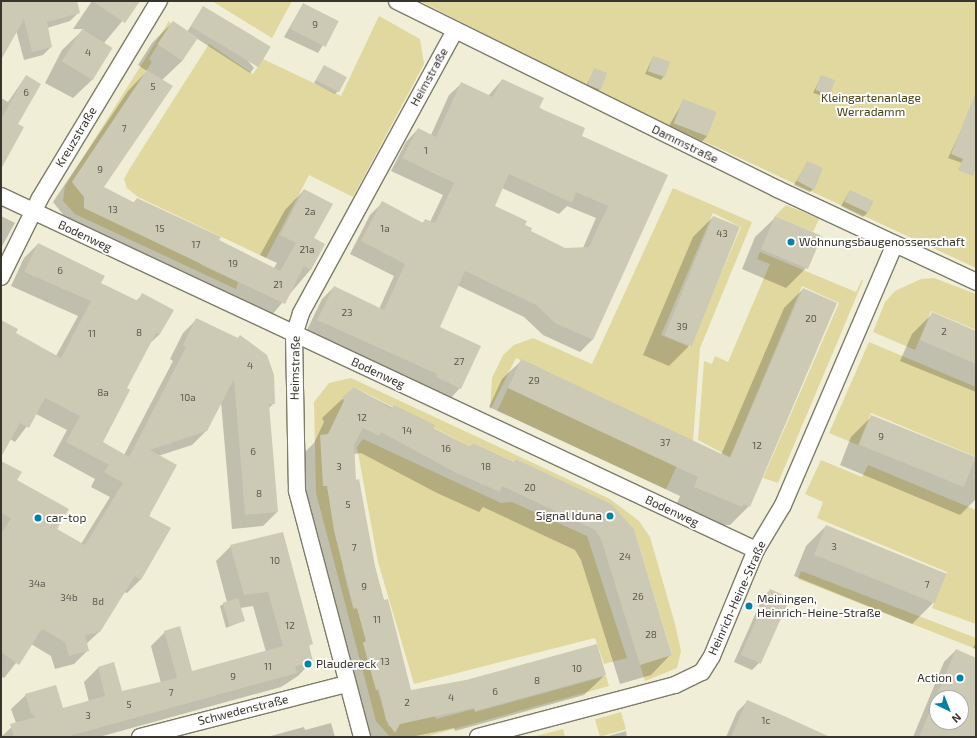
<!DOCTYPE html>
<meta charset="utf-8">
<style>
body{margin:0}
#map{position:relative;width:977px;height:738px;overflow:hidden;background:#f0eed7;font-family:"Exo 2",sans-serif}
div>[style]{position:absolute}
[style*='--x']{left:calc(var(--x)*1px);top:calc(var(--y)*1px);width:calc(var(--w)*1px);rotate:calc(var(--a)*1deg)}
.green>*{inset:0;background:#e0d89e;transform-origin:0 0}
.shadow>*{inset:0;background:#0003}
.building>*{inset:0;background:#ccc9b4;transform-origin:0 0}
.roads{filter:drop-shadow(1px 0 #7e7c68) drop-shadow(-1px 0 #7e7c68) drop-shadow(0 1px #7e7c68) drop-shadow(0 -1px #7e7c68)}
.minor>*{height:16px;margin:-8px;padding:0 8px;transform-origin:8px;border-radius:8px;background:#fff}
.dots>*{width:11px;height:11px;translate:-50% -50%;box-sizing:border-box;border:2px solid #fff;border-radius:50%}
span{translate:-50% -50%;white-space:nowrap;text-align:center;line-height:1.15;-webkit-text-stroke:3.5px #fff;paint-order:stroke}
.number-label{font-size:10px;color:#5c5a4f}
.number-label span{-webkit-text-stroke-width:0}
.street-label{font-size:12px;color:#37352d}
.park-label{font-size:12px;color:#474117}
.poi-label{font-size:12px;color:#37352d}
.left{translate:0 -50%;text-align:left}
.right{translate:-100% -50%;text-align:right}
.frame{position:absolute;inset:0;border:2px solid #37352d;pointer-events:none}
.north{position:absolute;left:929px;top:690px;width:40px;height:40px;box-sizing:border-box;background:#fff;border:1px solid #afaeab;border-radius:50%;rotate:137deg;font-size:11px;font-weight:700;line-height:16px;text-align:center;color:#37352d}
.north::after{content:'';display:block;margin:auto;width:14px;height:18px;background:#0082a6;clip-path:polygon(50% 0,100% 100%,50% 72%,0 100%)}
</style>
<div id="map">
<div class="green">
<i style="clip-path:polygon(212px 1px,292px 1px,272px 38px)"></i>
<i style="clip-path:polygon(420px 1px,976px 1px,976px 268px,615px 100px)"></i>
<i style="clip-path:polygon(379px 16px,420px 39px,424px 64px,353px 197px,309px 175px,266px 258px,138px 197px,127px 188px,124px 179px,130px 168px,209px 44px,253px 74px,263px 59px,341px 96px)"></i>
<i style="clip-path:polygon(169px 21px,171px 23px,149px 59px,152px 62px,72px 182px,84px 197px,84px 208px,202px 262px,201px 265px,238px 282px,236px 289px,75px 214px,63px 201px,65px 186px)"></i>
<i style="clip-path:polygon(evenodd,673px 188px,752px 222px,700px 348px,693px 441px,516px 358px,490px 410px,492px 378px,503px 355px,514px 345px,533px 338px,592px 364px,673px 188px,713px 213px,741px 227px,690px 347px,661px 335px,713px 213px)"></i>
<i style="clip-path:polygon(786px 205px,819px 219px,813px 232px,775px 216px)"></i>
<i style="clip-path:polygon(760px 252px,856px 292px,862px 279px,863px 281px,778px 483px,763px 478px,839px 303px,802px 286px,730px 457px,698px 440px,704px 361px,712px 364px,715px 356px,728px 362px,770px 264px,757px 259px)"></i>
<i style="clip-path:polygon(934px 278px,976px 294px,976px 330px,931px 311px,915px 350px,873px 332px,885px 302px,895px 291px,921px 279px)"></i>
<i style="clip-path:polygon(869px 342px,976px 387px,976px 457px,871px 413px,858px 445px,829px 433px)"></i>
<i style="clip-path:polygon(351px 378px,610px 499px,639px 521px,650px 537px,675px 624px,681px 651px,677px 668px,645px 681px,640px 665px,672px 654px,634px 529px,608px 503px,516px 459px,514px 462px,473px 443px,471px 447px,354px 387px,342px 397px,344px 401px,332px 427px,327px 486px,344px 573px,353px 608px,357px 608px,366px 641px,363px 643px,389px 727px,435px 715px,436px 719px,474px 709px,475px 712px,606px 676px,609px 686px,425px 737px,390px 737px,376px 721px,316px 493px,314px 402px,329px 383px)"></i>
<i style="left:508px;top:388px;width:186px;height:25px;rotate:25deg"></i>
<i style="clip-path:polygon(363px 439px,501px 503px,512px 502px,587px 536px,627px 658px,604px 664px,595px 638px,414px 684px,378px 562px,357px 447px)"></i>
<i style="clip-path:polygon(821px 460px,862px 477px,868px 465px,976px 510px,976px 624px,932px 608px,947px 572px,817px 518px,823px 502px,805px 494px)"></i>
<i style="clip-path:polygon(801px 571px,976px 638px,976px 649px,798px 579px)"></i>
<i style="left:621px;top:712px;width:18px;height:27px;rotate:74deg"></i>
<i style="clip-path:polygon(563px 729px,565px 737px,536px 737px,536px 736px)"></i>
</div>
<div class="shadow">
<i style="clip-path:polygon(1px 1px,75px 1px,78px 13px,70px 21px,47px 28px,51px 47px,43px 55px,24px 60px,16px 30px,1px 58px)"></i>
<i style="clip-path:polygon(92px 1px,139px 1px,104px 43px,94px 78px,73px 98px,45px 83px,62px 50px,84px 29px,73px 29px)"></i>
<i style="clip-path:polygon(303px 4px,338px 21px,318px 53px,284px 37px)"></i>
<i style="clip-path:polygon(203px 7px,254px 68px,250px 73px,196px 38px,182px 61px,162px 80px,103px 187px,133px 203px,137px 199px,274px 268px,277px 263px,260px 255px,285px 210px,304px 190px,313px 238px,311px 269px,265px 323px,64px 228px,65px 217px,53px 202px,128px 91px,147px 71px,138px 65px,152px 43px,173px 22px,187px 32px)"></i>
<i style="clip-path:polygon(653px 57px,664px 76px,661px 80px,645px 74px)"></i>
<i style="clip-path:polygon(324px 66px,339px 90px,335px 94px,314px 83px)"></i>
<i style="clip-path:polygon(595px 69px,600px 89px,596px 93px,585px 88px)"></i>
<i style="clip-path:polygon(26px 76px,1px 163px,1px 98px,8px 102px)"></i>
<i style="clip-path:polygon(821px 77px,829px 94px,826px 97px,813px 93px)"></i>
<i style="clip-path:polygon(evenodd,502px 80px,580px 137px,667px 175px,592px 340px,580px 352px,543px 335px,524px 317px,457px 285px,438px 327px,460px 388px,448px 401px,424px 389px,426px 386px,306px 332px,322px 299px,334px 287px,379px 309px,394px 276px,350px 254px,370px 215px,382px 203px,422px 223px,426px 220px,430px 222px,443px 195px,391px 171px,406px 142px,418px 129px,431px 135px,449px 95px,462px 83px,488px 96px,502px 80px,502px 188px,559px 214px,567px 206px,596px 218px,583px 248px,565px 249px,529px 232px,493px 207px,502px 188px)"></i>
<i style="clip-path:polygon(684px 100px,707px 136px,700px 144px,666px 131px)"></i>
<i style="clip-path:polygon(964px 124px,976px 129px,976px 151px,968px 165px,948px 158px)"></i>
<i style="clip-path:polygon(807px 163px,813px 189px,810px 192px,794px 185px)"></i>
<i style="clip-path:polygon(850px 191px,867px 213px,863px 217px,841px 206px)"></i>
<i style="clip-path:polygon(1px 216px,15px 223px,1px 248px)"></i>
<i style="clip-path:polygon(713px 217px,689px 346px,669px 366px,643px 355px,693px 237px)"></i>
<i style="clip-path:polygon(776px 217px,806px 268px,786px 288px,742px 269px,755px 237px)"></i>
<i style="clip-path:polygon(38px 244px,100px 284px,136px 301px,143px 294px,160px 334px,149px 344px,125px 389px,101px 443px,124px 455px,173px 361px,170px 359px,183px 333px,197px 319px,237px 339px,240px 336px,274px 403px,268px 409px,277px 512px,263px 526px,232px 529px,221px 402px,206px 431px,192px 445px,158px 456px,141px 579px,127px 593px,124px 592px,99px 632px,86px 644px,88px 650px,74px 664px,55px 669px,51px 656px,31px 644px,4px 678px,1px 676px,1px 462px,55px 529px,81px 544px,110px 497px,91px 487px,95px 479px,53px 456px,67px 430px,36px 414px,15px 442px,10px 439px,1px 455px,1px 327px,56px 356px,78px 316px,11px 286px,24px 258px)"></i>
<i style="clip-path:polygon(803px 289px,749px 506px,730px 525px,723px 525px,676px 506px,680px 496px,489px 407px,502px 379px,521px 361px,721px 455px,784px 308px)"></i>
<i style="clip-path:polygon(932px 314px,976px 332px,976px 392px,900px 361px,912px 334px)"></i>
<i style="clip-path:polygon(354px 388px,470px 447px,473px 444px,513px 463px,516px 460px,607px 504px,671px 654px,651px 675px,620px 684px,581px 560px,575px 550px,483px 507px,479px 512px,437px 493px,361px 453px,354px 454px,355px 481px,374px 566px,410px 691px,605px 675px,584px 695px,455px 731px,454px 728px,411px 737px,365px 737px,303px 505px,300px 457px,314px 443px,324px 422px,322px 418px)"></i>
<i style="clip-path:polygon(872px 416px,976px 460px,976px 499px,960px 515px,840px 465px,851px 437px)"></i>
<i style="clip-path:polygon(826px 526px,944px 575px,932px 604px,912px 624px,794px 576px,806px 546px)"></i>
<i style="clip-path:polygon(231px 546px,312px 643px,308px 647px,312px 661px,298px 676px,281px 687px,99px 737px,1px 737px,16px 723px,11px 709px,26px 695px,62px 709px,89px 702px,84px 682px,98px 668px,113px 663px,121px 692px,161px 683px,151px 646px,165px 632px,191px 672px,266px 652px,253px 606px,240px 608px,243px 621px,226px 628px,220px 606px,227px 602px,216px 561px)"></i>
<i style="clip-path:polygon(770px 590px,788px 598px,759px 663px,752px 670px,734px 662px,763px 597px)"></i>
<i style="clip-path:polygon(976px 642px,976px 649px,973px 648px)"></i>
<i style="clip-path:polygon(evenodd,956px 650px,976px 659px,976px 737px,913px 737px,944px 662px,956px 650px,937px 698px,961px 698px,961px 722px,937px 722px,937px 698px)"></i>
<i style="clip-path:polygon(747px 702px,814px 737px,726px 737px,737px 712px)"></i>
<i style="clip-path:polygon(331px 723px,335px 737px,267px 737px,304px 727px,305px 730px)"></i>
<i style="clip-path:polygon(626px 731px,627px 737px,605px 737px)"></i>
</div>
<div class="building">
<i style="clip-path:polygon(1px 1px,77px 1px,80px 13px,47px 22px,52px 47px,32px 52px,24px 19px,1px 60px)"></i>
<i style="clip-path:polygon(92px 1px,140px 1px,125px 23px)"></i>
<i style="left:303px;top:3px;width:40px;height:29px;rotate:27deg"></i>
<i style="left:203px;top:6px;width:79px;height:24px;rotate:31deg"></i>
<i style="left:173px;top:21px;width:30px;height:28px;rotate:34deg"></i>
<i style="left:82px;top:29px;width:36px;height:38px;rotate:32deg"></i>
<i style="left:653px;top:56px;width:18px;height:16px;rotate:19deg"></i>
<i style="left:324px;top:65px;width:26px;height:17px;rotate:28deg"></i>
<i style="left:594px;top:68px;width:14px;height:18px;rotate:21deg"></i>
<i style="clip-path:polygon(147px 70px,173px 86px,104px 187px,135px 203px,137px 198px,221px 237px,219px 240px,280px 271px,296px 243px,280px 235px,304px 189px,333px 204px,314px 238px,325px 244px,311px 270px,304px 266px,285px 304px,84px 208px,84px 197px,72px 182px)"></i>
<i style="clip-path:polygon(26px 75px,41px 84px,18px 124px,24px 127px,1px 169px,1px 119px)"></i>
<i style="left:821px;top:75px;width:15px;height:16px;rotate:20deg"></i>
<i style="clip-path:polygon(evenodd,502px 79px,544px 98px,539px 108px,585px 128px,582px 136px,668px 175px,593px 340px,555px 323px,536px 305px,465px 271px,440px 327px,481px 346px,461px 389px,436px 377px,437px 374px,317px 320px,334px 286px,384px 310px,405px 264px,361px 241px,382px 201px,423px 223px,425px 219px,435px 223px,454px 183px,402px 158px,418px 128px,436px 137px,461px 82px,493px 97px,502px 79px,509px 174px,572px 203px,576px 192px,608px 206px,589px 247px,565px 248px,531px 231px,532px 228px,525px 225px,527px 221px,495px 206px,509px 174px)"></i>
<i style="clip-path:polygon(975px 94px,976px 168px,973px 176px,958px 170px,963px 159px,951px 154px)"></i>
<i style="left:683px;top:99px;width:36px;height:26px;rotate:21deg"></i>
<i style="clip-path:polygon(807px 161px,823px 168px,814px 190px,797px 181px)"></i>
<i style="left:850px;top:190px;width:26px;height:13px;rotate:25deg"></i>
<i style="left:713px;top:216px;width:29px;height:129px;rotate:22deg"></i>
<i style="left:775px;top:216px;width:51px;height:36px;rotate:23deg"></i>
<i style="clip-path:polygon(38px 243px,105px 276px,101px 283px,138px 301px,142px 293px,174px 310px,160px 334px,156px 333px,127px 388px,130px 390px,103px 442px,129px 457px,186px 347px,183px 345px,196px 318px,238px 338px,240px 335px,267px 355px,274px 375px,275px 404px,269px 404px,278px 512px,245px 515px,234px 379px,207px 431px,150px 450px,177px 465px,149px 516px,171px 528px,141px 580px,135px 576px,100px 632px,85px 635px,89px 651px,69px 656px,65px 642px,42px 629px,19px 665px,1px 652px,1px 534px,11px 518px,1px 513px,1px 461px,22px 472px,17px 480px,69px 509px,57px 529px,85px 545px,123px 483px,104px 472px,109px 465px,66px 442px,80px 416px,45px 398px,29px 428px,20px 423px,1px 457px,1px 320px,18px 329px,16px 333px,61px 358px,91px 301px,24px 272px)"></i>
<i style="clip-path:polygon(803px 288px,837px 303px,750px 507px,744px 504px,742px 507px,694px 487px,698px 477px,508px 388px,521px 359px,730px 458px)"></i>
<i style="clip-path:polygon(932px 312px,976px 331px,976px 364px,920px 340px)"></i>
<i style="clip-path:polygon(354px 387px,392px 409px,394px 405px,435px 425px,433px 429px,471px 447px,473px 443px,514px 462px,516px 459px,611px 504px,634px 529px,672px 655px,640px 665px,601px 539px,595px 530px,502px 486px,500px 492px,458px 474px,381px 432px,379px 436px,363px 428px,354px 445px,356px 480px,359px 479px,375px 566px,384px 600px,388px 599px,411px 690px,466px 680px,597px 644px,606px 675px,475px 711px,474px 708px,400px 724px,395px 733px,386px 720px,379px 689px,376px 690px,363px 643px,366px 641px,357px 608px,354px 609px,334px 531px,327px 486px,323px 486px,320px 435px,328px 434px,344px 401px,342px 397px)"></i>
<i style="left:871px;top:415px;width:113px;height:32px;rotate:22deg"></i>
<i style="left:826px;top:525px;width:130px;height:32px;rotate:22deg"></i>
<i style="clip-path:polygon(283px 532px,313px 644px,309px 645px,313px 662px,295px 666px,297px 673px,66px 737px,14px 737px,10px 724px,36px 717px,31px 713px,25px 694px,56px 685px,63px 708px,105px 696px,98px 667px,114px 662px,122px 691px,177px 678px,164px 631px,180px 626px,192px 671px,283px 646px,268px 592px,244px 595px,230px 545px)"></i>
<i style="left:770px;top:589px;width:22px;height:72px;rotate:24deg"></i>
<i style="left:238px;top:598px;width:24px;height:16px;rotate:73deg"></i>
<i style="clip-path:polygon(evenodd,956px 649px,976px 658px,976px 737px,919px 737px,956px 649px,937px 698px,961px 698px,961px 722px,937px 722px,937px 698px)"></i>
<i style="clip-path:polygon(747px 700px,784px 716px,830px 737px,731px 737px)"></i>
</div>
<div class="roads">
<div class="minor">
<i style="--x:397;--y:1;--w:424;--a:26.3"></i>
<i style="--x:777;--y:189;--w:220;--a:25"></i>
<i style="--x:1;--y:196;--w:834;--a:25.12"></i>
<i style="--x:1;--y:277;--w:88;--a:-63.7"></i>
<i style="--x:40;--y:198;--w:230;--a:-58.9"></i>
<i style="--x:140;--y:737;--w:213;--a:-14.4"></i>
<i style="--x:362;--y:737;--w:254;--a:-104.8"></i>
<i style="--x:297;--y:491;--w:156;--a:-91.1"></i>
<i style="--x:294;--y:335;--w:23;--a:-72"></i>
<i style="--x:301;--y:313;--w:322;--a:-61.4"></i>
<i style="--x:478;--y:737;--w:204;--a:-14.8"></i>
<i style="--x:675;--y:685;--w:30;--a:-26"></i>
<i style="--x:702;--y:672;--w:19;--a:-58"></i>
<i style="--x:712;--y:656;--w:115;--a:-67.5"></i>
<i style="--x:756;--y:550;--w:52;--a:-59"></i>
<i style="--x:783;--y:505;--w:284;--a:-66.8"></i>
</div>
</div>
<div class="dots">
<i style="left:791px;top:242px;background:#0082a6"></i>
<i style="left:610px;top:516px;background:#0082a6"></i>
<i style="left:38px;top:518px;background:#0082a6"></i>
<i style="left:749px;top:606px;background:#0082a6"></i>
<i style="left:308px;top:664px;background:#0082a6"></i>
<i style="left:960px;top:678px;background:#0082a6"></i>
</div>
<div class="number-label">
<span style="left:315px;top:25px">9</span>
<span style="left:88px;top:53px">4</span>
<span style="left:153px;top:87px">5</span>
<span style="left:26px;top:93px">6</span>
<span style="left:124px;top:129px">7</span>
<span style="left:426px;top:151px">1</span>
<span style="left:100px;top:170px">9</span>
<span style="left:113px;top:210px">13</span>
<span style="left:310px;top:212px">2a</span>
<span style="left:160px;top:229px">15</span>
<span style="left:385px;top:229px">1a</span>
<span style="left:722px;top:234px">43</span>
<span style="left:196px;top:245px">17</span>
<span style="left:307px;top:250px">21a</span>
<span style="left:233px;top:264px">19</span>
<span style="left:60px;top:271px">6</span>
<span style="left:278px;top:285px">21</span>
<span style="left:347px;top:313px">23</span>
<span style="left:811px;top:319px">20</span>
<span style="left:682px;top:327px">39</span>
<span style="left:944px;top:332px">2</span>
<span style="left:139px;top:333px">8</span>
<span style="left:92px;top:334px">11</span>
<span style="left:459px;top:362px">27</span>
<span style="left:250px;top:366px">4</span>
<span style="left:534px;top:381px">29</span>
<span style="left:103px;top:393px">8a</span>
<span style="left:188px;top:398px">10a</span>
<span style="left:362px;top:418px">12</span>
<span style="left:407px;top:431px">14</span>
<span style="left:881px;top:437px">9</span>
<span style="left:665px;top:443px">37</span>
<span style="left:757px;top:446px">12</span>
<span style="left:446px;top:449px">16</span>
<span style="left:253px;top:452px">6</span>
<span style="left:339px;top:467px">3</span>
<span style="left:486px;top:467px">18</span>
<span style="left:530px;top:488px">20</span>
<span style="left:259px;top:494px">8</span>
<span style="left:348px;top:505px">5</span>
<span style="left:834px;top:547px">3</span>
<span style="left:354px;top:548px">7</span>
<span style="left:625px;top:557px">24</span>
<span style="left:275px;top:561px">10</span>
<span style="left:37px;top:584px">34a</span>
<span style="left:927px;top:585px">7</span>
<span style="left:364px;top:587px">9</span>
<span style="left:638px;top:597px">26</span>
<span style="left:69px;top:598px">34b</span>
<span style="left:98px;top:602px">8d</span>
<span style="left:377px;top:620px">11</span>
<span style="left:290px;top:626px">12</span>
<span style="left:651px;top:635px">28</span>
<span style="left:385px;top:662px">13</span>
<span style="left:268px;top:667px">11</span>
<span style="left:577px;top:669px">10</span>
<span style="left:233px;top:677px">9</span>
<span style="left:537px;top:681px">8</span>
<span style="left:495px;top:692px">6</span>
<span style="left:171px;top:693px">7</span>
<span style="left:451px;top:698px">4</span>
<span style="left:407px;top:703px">2</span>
<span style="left:129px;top:705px">5</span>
<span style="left:88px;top:716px">3</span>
<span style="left:766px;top:721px">1c</span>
</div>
<div class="street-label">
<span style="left:429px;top:77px;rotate:-61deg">Heimstraße</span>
<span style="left:76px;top:137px;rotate:-59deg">Kreuzstraße</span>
<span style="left:685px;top:144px;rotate:26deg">Dammstraße</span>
<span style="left:85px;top:236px;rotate:25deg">Bodenweg</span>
<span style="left:295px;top:368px;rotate:-89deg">Heimstraße</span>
<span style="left:378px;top:373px;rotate:25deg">Bodenweg</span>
<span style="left:672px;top:511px;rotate:25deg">Bodenweg</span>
<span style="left:737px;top:598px;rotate:-66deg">Heinrich-Heine-Straße</span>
<span style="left:243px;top:710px;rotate:-14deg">Schwedenstraße</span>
</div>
<div class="park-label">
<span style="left:871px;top:105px">Kleingartenanlage<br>Werradamm</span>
</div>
<div class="poi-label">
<span class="left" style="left:799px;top:242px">Wohnungsbaugenossenschaft</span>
<span class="right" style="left:602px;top:516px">Signal Iduna</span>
<span class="left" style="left:46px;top:518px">car-top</span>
<span class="left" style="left:757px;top:606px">Meiningen,<br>Heinrich-Heine-Straße</span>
<span class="left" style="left:316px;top:664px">Plaudereck</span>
<span class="right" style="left:952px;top:678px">Action</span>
</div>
<div class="frame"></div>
<div class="north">N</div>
</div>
